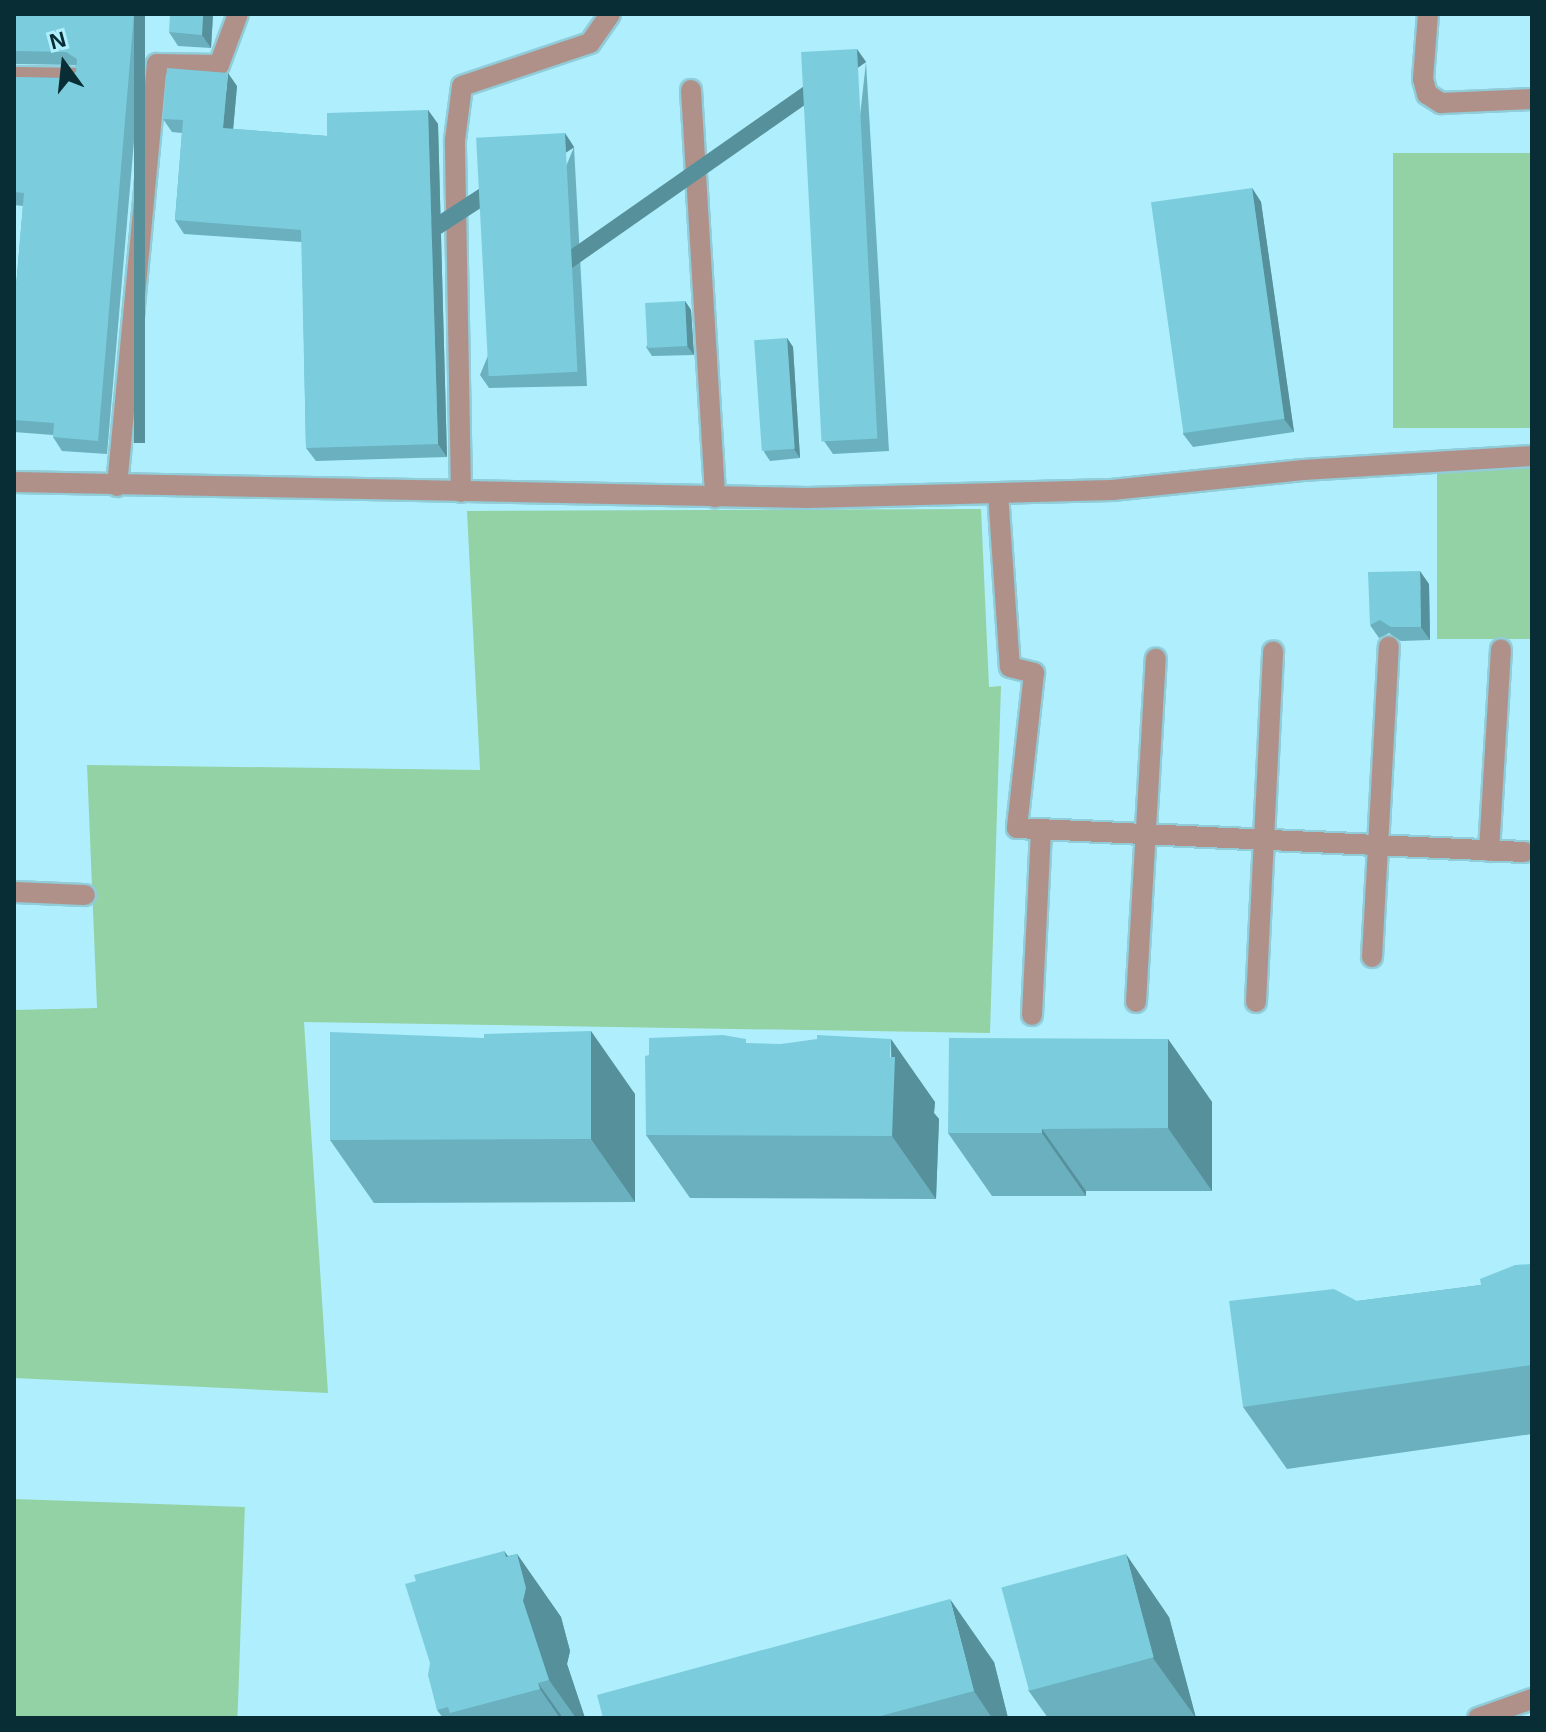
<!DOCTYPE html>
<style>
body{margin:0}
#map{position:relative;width:1546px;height:1732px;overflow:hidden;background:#afeffd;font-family:Helvetica,sans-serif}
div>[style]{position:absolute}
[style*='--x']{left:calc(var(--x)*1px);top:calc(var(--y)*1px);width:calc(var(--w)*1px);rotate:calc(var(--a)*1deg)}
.green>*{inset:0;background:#93d2a5;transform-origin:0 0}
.roads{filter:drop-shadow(2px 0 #91ccd9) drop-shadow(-2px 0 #91ccd9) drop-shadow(0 2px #91ccd9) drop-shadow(0 -2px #91ccd9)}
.minor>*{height:20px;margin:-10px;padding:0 10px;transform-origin:10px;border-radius:10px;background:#af918a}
.wall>*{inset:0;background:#6ab0bf}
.shaded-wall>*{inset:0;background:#56909b;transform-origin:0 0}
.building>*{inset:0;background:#7bcdde;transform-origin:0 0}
span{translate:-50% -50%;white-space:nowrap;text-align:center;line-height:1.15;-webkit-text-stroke:6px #afeffd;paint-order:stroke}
.frame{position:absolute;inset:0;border:16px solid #082d34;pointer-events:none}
.north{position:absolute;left:24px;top:24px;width:80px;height:80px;-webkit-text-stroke:6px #afeffd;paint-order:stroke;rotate:345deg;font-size:22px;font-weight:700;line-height:32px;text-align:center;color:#082d34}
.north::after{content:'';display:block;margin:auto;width:28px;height:36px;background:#082d34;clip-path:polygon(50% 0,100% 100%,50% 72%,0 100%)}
</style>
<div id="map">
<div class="green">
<i style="left:1532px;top:153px;width:275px;height:139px;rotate:90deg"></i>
<i style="left:1532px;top:466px;width:173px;height:95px;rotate:90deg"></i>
<i style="clip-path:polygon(981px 509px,989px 687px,1001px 686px,990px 1033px,304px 1022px,328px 1393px,14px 1378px,14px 1010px,97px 1008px,87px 765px,480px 770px,467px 511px)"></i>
<i style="left:14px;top:1499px;width:231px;height:219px;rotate:2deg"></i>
</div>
<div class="roads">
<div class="minor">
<i style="--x:1428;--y:14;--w:65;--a:94.4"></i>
<i style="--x:1423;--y:79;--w:16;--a:75"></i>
<i style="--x:1427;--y:94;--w:17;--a:33"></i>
<i style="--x:1441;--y:103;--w:91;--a:-2.5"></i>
<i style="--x:14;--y:77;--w:61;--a:0.9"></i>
<i style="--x:691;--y:90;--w:408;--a:86.6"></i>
<i style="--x:14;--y:482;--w:794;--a:1.15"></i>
<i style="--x:808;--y:498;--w:304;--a:-1.5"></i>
<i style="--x:1112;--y:490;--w:192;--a:-6"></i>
<i style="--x:1303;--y:470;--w:229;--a:-3.5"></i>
<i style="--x:117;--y:486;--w:424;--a:-84.6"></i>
<i style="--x:157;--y:64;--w:62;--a:0.9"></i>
<i style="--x:219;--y:65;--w:54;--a:-69.6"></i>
<i style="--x:461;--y:492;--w:352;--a:-91"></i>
<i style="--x:455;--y:140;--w:54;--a:-82.6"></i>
<i style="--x:462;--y:86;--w:135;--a:-18.6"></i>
<i style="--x:590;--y:43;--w:35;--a:-55"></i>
<i style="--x:998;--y:493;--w:174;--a:86.1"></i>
<i style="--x:1010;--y:667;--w:25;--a:14"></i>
<i style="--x:1034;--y:673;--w:156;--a:96.3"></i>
<i style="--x:1017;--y:828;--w:508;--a:2.71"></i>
<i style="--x:1489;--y:851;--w:202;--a:-86.6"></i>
<i style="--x:14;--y:892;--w:71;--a:2.4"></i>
<i style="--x:1372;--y:957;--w:311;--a:-86.9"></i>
<i style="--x:1136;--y:1002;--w:344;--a:-86.7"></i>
<i style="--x:1256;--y:1002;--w:351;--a:-87.2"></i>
<i style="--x:1032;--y:1015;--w:186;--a:-87.2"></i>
<i style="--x:1478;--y:1718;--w:57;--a:-19.4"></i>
</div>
</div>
<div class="wall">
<i style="clip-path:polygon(14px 14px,145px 14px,107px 454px,62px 451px,53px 437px,53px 435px,14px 432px,14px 310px,23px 206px,14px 205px,14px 77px,66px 78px,76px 72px,77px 66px,75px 65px,14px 64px)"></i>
<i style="clip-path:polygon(213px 14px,211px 48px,178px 46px,169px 32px)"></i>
<i style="clip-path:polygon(866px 62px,889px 451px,833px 454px,824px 441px)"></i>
<i style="clip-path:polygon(237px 86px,233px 129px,327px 136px,428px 110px,438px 124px,447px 457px,316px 461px,306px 448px,302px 242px,184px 234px,175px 220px,182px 133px,172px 132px,163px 119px)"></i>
<i style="clip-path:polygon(574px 147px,587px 386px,489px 388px,480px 375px)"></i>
<i style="clip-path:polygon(1252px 188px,1261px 202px,1294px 432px,1193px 447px,1183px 434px)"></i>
<i style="clip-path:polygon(685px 301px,691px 310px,694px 355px,652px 356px,646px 347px)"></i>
<i style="clip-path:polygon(787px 338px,793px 347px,800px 458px,770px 461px,764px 452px)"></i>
<i style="clip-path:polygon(1429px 584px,1430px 640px,1401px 641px,1389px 633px,1379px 638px,1370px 625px)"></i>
<i style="clip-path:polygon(1168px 1039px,1212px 1102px,1212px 1191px,1086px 1191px,1086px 1196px,992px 1196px,948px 1133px)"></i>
<i style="clip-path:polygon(749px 1044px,935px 1102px,934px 1113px,939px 1119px,936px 1199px,690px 1198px,646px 1135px)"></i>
<i style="clip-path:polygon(635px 1094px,635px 1202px,374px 1203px,330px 1140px)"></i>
<i style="clip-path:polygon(1532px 1264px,1532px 1434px,1287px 1469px,1243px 1407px,1357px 1301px,1481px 1285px)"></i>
<i style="clip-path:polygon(504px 1551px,508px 1556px,517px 1554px,561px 1617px,570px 1651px,567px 1664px,585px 1718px,443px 1718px,437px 1710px,430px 1663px)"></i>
<i style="clip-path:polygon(1169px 1617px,1196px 1718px,1048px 1718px,1028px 1690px)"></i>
<i style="clip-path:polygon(994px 1662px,1008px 1718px,603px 1718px)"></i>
</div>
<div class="shaded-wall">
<i style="left:134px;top:14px;width:11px;height:429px"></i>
<i style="clip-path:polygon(203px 14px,213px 14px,211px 48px,202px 35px)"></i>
<i style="left:857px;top:49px;width:16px;height:390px;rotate:55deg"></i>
<i style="clip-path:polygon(228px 73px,237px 86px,232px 142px,223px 128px)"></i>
<i style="clip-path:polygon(428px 110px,438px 124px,447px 457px,438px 444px)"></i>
<i style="left:565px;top:133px;width:17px;height:239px;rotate:57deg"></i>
<i style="clip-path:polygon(1252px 188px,1261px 202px,1294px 432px,1284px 419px)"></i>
<i style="clip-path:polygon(685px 301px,691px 310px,694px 355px,687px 346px)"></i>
<i style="clip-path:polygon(787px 338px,793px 347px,800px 458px,794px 449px)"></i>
<i style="clip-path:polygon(1420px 571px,1429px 584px,1430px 640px,1421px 627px)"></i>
<i style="clip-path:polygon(591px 1031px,635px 1094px,635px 1202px,591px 1139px)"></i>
<i style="clip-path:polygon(891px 1039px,935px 1102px,934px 1113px,939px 1119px,936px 1199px,892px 1136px)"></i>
<i style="clip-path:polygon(1168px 1039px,1212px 1102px,1212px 1191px,1168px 1128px)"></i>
<i style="clip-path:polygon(1042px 1129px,1086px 1191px,1086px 1196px,1042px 1133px)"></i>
<i style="clip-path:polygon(504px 1551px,523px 1578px,517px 1554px,561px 1617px,570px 1651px,567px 1664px,585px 1718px,576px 1718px,549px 1680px,523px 1601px)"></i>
<i style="clip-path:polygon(1126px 1554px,1169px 1617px,1196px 1718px,1153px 1658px)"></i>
<i style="clip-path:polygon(950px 1599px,994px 1662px,1008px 1718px,992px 1718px,974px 1691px)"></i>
<i style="clip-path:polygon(538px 1683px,563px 1718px,560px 1718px,540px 1689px)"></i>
</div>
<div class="building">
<i style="clip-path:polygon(14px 14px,134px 14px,98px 441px,53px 437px,54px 423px,14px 420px,14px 310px,24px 193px,14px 192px,14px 77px,66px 78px,76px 72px,77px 59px,66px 52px,14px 51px)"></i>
<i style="clip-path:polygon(170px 14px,203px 14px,202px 35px,169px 32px)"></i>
<i style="left:857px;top:49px;width:390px;height:56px;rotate:87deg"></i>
<i style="clip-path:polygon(167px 68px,228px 73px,223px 128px,327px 136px,327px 113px,428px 110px,438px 444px,306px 448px,301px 230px,175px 220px,183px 120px,163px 119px)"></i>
<i style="left:565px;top:133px;width:239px;height:89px;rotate:87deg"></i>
<i style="left:1252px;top:188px;width:233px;height:102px;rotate:82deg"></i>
<i style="left:685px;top:301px;width:45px;height:40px;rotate:87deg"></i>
<i style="left:787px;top:338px;width:111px;height:33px;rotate:86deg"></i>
<i style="clip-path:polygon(1420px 571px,1421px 627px,1391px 627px,1380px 620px,1370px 625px,1368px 572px)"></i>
<i style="clip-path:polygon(591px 1031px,591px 1139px,330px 1140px,330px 1032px,484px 1038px,484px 1034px)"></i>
<i style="clip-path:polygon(723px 1035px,746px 1039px,746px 1043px,781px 1044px,817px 1039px,817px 1035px,891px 1039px,890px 1057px,895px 1057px,892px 1136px,646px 1135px,645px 1056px,649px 1055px,649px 1038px)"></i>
<i style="clip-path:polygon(949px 1038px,1168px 1039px,1168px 1128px,1042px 1129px,1042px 1133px,948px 1133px)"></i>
<i style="clip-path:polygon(1532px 1264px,1532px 1365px,1243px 1407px,1229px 1301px,1334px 1289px,1357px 1301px,1481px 1285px,1480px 1279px,1515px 1265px)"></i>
<i style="clip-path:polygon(504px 1551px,506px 1557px,517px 1554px,526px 1588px,523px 1601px,549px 1680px,538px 1683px,540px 1689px,450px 1713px,448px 1707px,437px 1710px,428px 1675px,430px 1663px,405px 1584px,416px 1581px,414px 1575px)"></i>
<i style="left:1126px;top:1554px;width:107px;height:129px;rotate:75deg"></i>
<i style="clip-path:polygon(950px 1599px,974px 1691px,873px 1718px,603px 1718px,597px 1695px)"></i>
</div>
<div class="frame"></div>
<div class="north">N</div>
</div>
